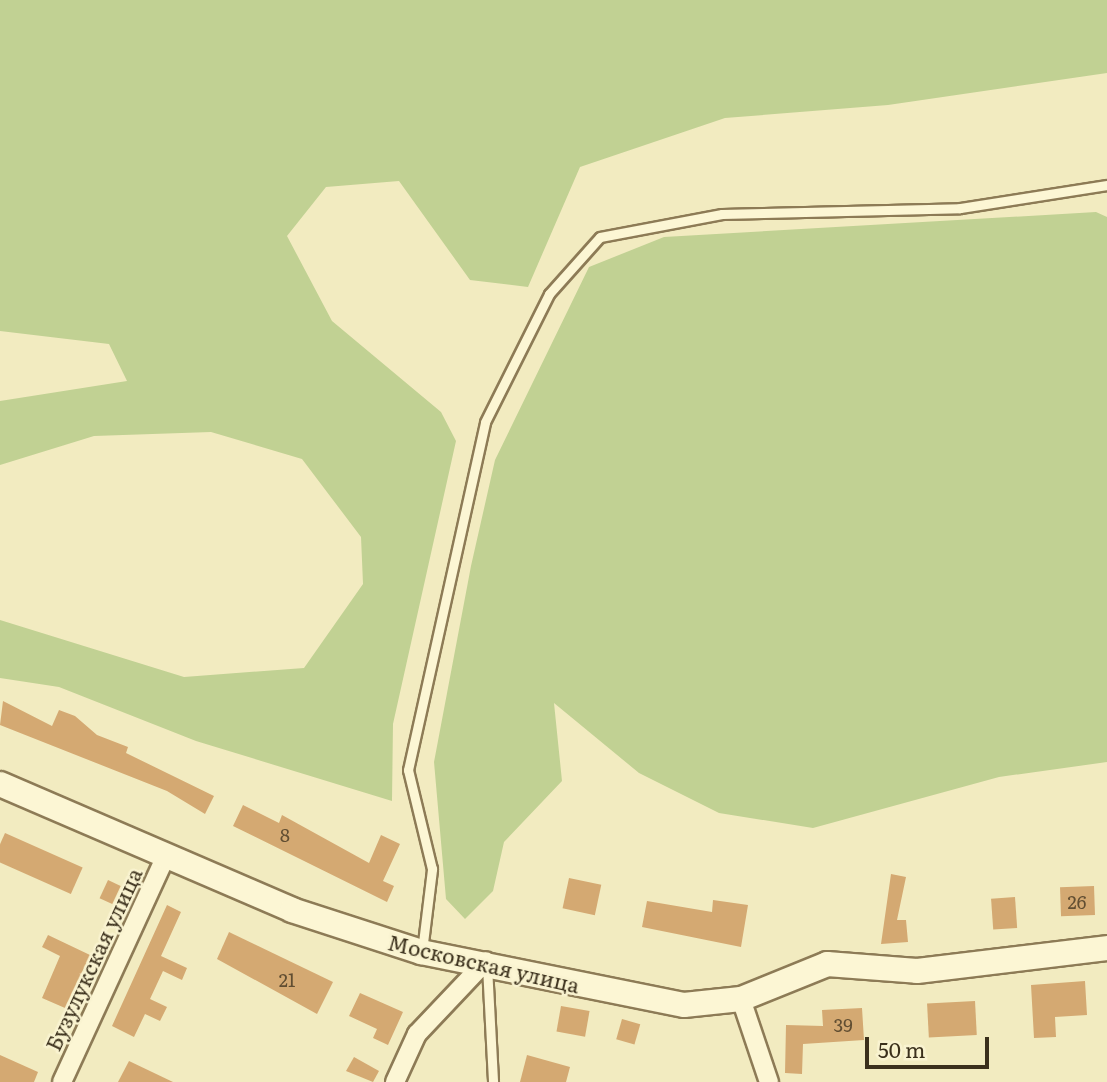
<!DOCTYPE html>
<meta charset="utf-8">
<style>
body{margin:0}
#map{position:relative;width:1107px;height:1082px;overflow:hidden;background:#f2ebc0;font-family:Literata,serif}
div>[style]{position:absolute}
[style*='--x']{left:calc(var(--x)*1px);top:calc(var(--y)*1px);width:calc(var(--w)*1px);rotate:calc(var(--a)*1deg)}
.green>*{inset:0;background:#c1d193}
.building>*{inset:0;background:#d4a972;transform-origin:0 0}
.roads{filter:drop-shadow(2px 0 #8d7b56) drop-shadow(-2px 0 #8d7b56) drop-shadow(0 2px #8d7b56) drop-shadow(0 -2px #8d7b56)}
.lane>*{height:9px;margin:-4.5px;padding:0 4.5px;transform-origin:4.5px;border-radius:4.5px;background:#fcf6d4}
.street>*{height:18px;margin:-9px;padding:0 9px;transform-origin:9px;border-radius:9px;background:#fcf6d4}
.secondary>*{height:24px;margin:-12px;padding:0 12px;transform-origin:12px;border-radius:12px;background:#fcf6d4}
span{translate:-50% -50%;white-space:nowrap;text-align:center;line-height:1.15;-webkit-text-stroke:5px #f9f3d0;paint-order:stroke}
.number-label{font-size:18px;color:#614e32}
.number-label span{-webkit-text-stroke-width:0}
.street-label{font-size:21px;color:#3b301c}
.scale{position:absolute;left:865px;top:1037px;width:124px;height:32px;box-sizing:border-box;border:4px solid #3b301c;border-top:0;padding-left:9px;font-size:21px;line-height:24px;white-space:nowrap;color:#3b301c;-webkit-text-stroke:5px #f9f3d0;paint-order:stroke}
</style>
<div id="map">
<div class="green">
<i style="clip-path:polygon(0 0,1107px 0,1107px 73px,888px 105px,725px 118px,580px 167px,528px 287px,470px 280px,399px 181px,326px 187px,287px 236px,332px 321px,441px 412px,456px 441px,393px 724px,392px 801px,196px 741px,59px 687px,0 678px,0 620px,184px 677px,304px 668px,363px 584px,361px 537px,302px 459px,211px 432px,94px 436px,0 465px,0 401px,127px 381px,109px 344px,0 331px)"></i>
<i style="clip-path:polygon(1096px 212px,1107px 217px,1107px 762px,999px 777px,813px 828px,719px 813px,639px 773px,554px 703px,562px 781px,504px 842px,493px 891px,465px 919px,446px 899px,434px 762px,471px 566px,495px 460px,589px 267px,664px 237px)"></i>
</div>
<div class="building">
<i style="clip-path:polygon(3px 701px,52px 726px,59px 710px,75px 716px,97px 735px,128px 747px,126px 753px,214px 796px,205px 814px,167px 791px,0 725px)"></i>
<i style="clip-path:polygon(243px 805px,279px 823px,282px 815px,369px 863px,381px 835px,400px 844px,383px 881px,394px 886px,387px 902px,233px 826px)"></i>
<i style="left:5px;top:833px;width:85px;height:29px;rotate:24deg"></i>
<i style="clip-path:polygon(891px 874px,906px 877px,897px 920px,906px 920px,908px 942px,881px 944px)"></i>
<i style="left:569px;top:878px;width:33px;height:31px;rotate:12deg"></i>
<i style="left:108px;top:880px;width:14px;height:20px;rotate:25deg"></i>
<i style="left:1094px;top:886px;width:29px;height:34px;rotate:88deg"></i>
<i style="left:1015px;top:897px;width:31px;height:24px;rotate:86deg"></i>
<i style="clip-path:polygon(713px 900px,748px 905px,741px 947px,642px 927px,647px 901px,712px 912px)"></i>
<i style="clip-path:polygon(167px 905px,181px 912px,161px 956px,187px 968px,182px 980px,163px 971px,150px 999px,167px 1007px,160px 1021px,145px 1014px,134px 1037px,112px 1026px)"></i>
<i style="clip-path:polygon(229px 932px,333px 982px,317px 1014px,217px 959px)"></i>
<i style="clip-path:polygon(48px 935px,90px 955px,65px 1008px,42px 998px,60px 956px,42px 947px)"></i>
<i style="clip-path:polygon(1085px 981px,1087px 1015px,1055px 1017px,1056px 1037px,1034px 1038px,1031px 985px)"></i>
<i style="clip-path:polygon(360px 993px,403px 1012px,388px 1045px,373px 1038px,377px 1029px,349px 1016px)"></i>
<i style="left:975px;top:1001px;width:34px;height:48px;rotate:87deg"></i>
<i style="left:561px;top:1006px;width:29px;height:26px;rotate:10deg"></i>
<i style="clip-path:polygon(862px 1008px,864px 1040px,803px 1044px,802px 1074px,785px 1073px,786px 1025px,823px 1026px,822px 1010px)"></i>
<i style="left:622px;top:1019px;width:19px;height:21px;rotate:16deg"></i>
<i style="clip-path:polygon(0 1055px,38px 1072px,34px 1082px,0 1082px)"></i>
<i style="clip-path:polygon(527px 1055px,570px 1067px,566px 1082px,520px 1082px)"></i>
<i style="clip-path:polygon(354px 1057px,379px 1071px,373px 1082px,346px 1071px)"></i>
<i style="clip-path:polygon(129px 1061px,173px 1082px,118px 1082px)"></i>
</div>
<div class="roads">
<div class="lane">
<i style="--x:422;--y:951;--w:83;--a:-83"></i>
<i style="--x:432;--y:869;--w:102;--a:-103.6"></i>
<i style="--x:408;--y:770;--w:356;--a:-77.5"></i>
<i style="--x:485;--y:422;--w:143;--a:-63.4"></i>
<i style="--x:549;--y:294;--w:76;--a:-48.2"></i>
<i style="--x:600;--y:237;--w:124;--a:-10.7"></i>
<i style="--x:722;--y:214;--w:238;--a:-1.4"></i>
<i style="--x:960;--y:208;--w:149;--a:-8.9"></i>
<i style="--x:487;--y:966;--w:116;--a:87"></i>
</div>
<div class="street">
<i style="--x:741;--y:999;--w:88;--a:71.4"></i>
<i style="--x:62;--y:1082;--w:249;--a:-65.3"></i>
<i style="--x:395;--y:1082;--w:53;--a:-65.4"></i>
<i style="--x:417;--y:1034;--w:100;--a:-46.6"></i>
</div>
<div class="secondary">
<i style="--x:0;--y:784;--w:318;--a:23.3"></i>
<i style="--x:292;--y:910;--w:136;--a:18"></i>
<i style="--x:421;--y:952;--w:268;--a:11.4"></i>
<i style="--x:684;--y:1005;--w:57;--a:-6"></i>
<i style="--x:741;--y:999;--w:93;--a:-22.1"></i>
<i style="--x:827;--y:964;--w:90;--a:4.4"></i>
<i style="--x:917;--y:971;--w:191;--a:-6.9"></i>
</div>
</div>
<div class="number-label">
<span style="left:285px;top:835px">8</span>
<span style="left:1077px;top:902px">26</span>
<span style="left:287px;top:980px">21</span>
<span style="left:843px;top:1025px">39</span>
</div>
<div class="street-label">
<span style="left:93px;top:959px;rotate:-65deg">Бузулукская улица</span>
<span style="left:484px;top:963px;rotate:13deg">Московская улица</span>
</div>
<div class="scale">50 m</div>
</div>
